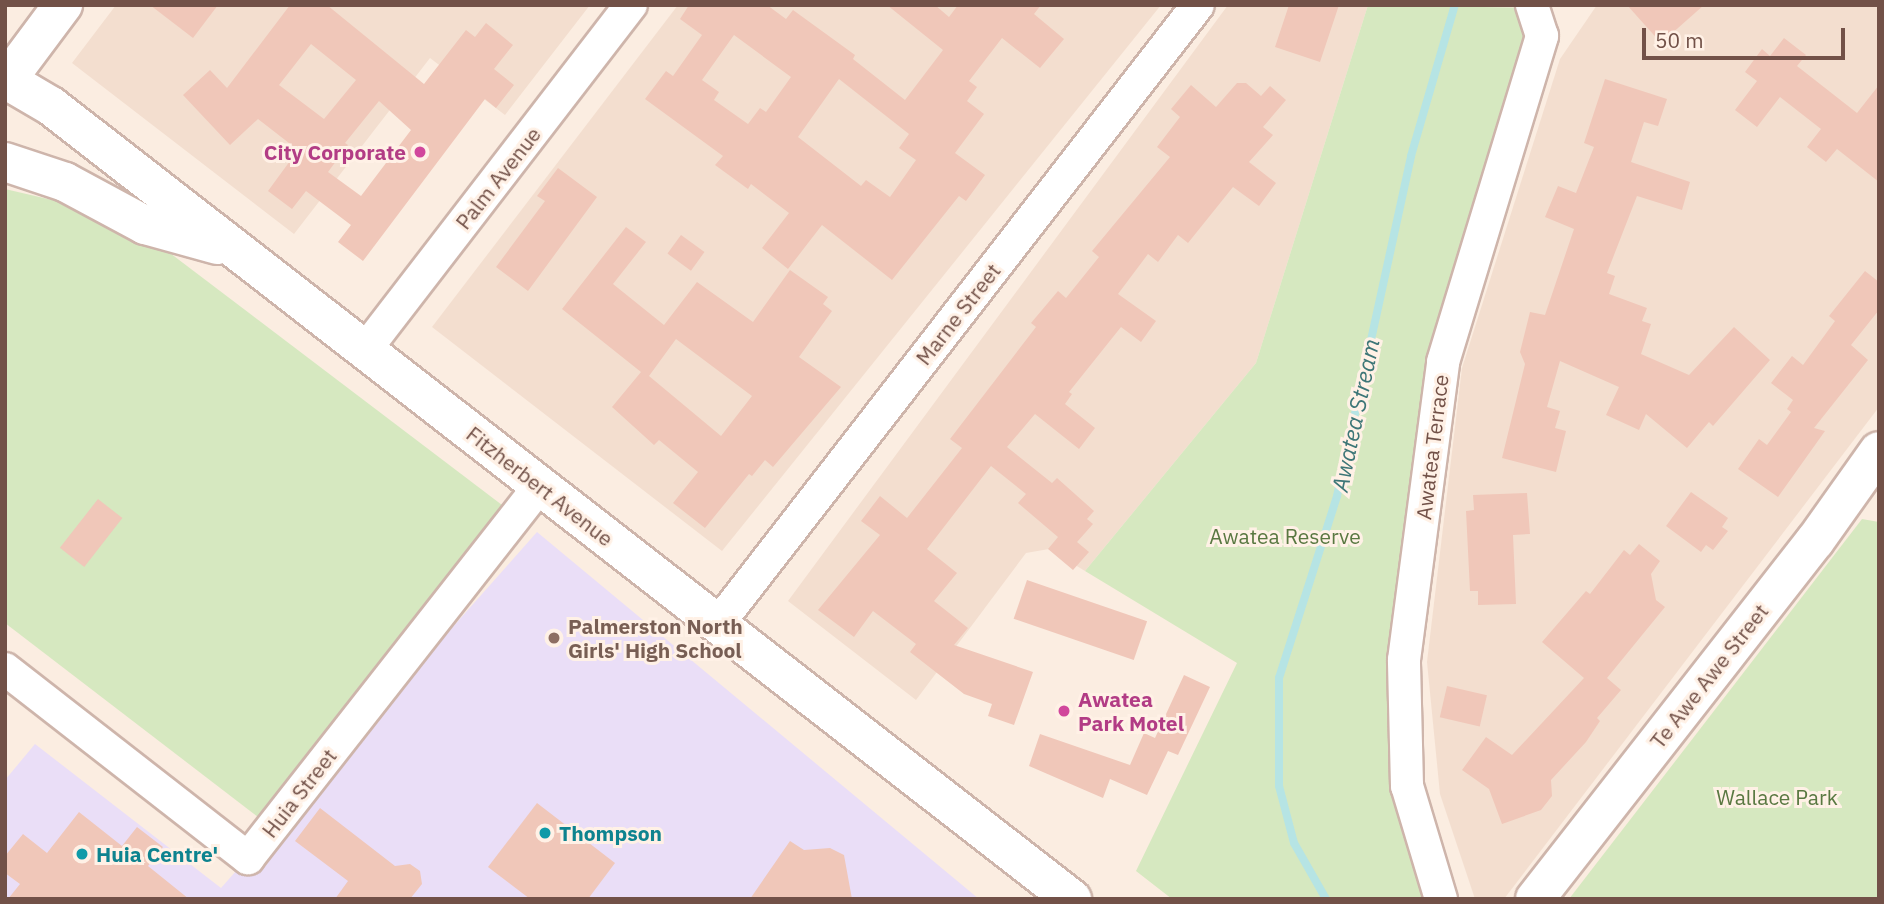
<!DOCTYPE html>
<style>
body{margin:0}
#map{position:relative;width:1884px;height:904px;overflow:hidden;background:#fbede1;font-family:"IBM Plex Sans",sans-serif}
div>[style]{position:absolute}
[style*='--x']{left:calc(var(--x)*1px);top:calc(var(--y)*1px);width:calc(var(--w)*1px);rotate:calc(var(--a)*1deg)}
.residential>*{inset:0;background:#f3decf}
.education>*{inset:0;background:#eadef7}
.green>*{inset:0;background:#d6e8c0}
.stream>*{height:8px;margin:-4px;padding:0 4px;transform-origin:4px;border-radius:4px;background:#b6e4e4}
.building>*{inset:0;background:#f0c7b9;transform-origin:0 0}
.roads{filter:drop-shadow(2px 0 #ceb5ab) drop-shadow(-2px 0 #ceb5ab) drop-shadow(0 2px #ceb5ab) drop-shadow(0 -2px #ceb5ab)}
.minor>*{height:32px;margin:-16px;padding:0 16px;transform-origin:16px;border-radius:16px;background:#fff}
.tertiary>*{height:38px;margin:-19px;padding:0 19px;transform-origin:19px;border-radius:19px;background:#fff}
.secondary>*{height:38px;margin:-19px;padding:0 19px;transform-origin:19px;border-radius:19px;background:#fff}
.dots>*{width:19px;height:19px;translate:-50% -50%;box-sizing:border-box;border:4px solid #fff1e6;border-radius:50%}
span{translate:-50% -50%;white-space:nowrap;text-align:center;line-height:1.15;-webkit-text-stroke:6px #fff1e6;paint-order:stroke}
.hotel-label{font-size:21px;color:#b23c85;font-weight:700}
.right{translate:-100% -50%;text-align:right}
.left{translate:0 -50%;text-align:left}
.street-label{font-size:21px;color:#725148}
.park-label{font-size:21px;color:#597841}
.education-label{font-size:21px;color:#785e54;font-weight:700}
.culture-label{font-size:21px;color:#0d838f;font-weight:700}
.water-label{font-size:23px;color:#3d7677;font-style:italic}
.frame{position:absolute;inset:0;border:7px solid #725148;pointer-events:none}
.scale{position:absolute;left:1642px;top:28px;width:203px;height:32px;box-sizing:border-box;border:4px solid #725148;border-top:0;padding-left:9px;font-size:21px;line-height:24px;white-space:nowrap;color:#725148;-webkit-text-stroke:5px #fff1e6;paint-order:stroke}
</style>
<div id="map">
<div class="residential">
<i style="clip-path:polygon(116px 5px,590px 5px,505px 115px,430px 58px,294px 234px,72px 63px)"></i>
<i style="clip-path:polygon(678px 5px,1161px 5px,722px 551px,432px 327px)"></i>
<i style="clip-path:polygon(1228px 5px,1368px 5px,1256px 363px,1085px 571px,1049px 549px,1026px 553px,916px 700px,788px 601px)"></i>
<i style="clip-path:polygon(1597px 5px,1879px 5px,1879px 407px,1504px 899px,1475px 899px,1440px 794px,1427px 662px,1462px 368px,1560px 59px)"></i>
</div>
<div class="education">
<i style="clip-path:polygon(537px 532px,979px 899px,5px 899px,5px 780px,35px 744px,221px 888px)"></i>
</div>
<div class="green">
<i style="clip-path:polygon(1368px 5px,1535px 8px,1443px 362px,1407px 786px,1441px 899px,1172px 899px,1136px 871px,1237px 663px,1085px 571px,1256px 363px)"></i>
<i style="clip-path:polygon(5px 189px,78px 206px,162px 247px,502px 505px,258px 817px,5px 623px)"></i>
<i style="clip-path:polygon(1862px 519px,1879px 522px,1879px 899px,1569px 899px)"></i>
</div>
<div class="stream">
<i style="--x:1326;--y:899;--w:64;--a:-119.7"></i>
<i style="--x:1294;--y:843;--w:59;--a:-104.7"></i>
<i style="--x:1279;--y:786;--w:108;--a:-90"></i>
<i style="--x:1279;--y:678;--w:191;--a:-72.3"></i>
<i style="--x:1337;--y:496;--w:348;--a:-77.7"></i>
<i style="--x:1411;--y:156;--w:157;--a:-73.8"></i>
</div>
<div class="building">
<i style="clip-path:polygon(150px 5px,218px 5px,193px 38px)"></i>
<i style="clip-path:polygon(evenodd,290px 5px,327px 5px,424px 84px,466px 30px,475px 37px,486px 23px,513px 45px,494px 69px,514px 85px,496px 108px,485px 99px,363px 261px,338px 242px,351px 225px,306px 191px,292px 209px,268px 191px,298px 150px,258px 119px,230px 145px,183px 95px,210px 70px,227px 88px,290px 5px,311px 44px,356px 80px,324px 119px,279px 85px,311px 44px,290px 5px,379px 101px,411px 130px,361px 196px,328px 172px,348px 145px,345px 143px,379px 101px)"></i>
<i style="clip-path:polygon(evenodd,689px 5px,767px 5px,786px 19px,793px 10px,855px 55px,853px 59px,905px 100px,943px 50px,887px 5px,935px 5px,949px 17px,958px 5px,1041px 5px,1034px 14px,1064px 39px,1040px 68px,1002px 38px,969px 81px,977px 87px,967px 101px,984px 114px,955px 153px,985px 175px,966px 201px,959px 196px,892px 280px,822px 225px,788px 269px,762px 248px,789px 213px,751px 184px,748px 189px,715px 165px,723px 156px,645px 99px,666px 71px,673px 76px,702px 35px,680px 19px,689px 5px,734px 35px,791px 77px,766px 112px,760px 108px,748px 124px,714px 100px,719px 92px,702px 80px,734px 35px,689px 5px,839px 79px,909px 134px,899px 148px,916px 160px,890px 197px,866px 180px,861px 186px,798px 137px,839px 79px)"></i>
<i style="clip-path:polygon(1289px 5px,1339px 5px,1320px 62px,1275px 47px)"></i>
<i style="clip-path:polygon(1627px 5px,1704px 5px,1661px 43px)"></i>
<i style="clip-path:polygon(1784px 38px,1806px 55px,1797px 66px,1857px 113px,1879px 85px,1879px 182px,1837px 149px,1826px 162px,1807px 147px,1821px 129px,1780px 97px,1757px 127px,1735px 110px,1757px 81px,1745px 72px,1762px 49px,1770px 56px)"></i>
<i style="clip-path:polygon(1605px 79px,1667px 99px,1658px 126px,1644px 122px,1631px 162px,1690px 182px,1682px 210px,1637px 196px,1607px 273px,1615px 276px,1609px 294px,1647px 308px,1642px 321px,1651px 324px,1641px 354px,1689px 375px,1734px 327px,1770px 360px,1713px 426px,1709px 422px,1687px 448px,1646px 414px,1639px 430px,1606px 415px,1619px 387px,1560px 361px,1547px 407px,1560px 411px,1555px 428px,1566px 431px,1556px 472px,1502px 458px,1525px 364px,1520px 352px,1530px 312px,1545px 315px,1574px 229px,1545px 217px,1558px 186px,1576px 193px,1594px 147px,1584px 143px)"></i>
<i style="clip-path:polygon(1237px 83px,1246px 83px,1261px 96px,1270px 86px,1286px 100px,1263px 127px,1273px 135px,1249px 162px,1276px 183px,1259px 206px,1233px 187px,1188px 243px,1178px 235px,1158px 262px,1148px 254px,1118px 294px,1156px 321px,1141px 342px,1121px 327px,1069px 392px,1072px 394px,1065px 404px,1095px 428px,1079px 449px,1035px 414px,1007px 447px,1052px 483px,1057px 478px,1094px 511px,1087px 519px,1093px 524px,1077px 542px,1089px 552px,1073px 570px,1048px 549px,1058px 537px,1018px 503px,1026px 494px,991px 466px,927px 549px,957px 573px,934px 601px,968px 628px,954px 645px,1033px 672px,1014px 725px,988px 716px,992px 704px,964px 694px,910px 652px,916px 644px,873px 611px,854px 637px,818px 610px,880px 535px,861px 521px,880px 496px,907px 518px,962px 448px,950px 439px,1036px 327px,1031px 323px,1058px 291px,1066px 298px,1099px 257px,1092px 251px,1170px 157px,1157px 147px,1180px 117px,1171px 109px,1191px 85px,1216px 107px)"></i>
<i style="clip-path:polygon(558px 168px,597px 197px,528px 291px,496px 267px,545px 201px,537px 196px)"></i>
<i style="clip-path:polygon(evenodd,626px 227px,646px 242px,613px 284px,664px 325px,697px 282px,753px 322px,790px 270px,828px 297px,823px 304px,832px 311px,799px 357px,841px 387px,773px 467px,765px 460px,752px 476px,749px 474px,705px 528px,673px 503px,698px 472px,659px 440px,654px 445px,612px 407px,641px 372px,562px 309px,626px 227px,676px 339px,752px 396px,721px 436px,649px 376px,676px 339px)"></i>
<i style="left:681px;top:235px;width:29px;height:23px;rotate:36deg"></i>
<i style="clip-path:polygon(1865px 271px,1879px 282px,1879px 310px,1851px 345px,1868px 360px,1814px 428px,1825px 431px,1778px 497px,1738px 469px,1759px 439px,1767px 445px,1791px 412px,1787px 409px,1793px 400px,1771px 383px,1792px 356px,1803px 365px,1835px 321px,1829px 316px)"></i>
<i style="clip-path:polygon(1691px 492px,1728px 518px,1722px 527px,1728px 531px,1713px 550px,1706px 545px,1701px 552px,1666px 526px)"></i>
<i style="clip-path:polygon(1527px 493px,1530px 534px,1513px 535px,1516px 604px,1478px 605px,1478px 591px,1470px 591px,1466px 511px,1474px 510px,1473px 495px)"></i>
<i style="left:98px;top:499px;width:31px;height:62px;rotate:38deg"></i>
<i style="clip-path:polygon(1639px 544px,1660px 561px,1651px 574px,1656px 600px,1665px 607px,1607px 678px,1621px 690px,1597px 718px,1600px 721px,1586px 742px,1551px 780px,1552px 796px,1541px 810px,1502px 824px,1489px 789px,1462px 770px,1486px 737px,1512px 755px,1584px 678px,1542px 642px,1586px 591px,1590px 594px,1624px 550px,1630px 555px)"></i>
<i style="left:1027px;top:580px;width:127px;height:41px;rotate:19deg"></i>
<i style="clip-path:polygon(1184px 675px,1210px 687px,1178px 755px,1168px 751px,1147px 795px,1110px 779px,1103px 798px,1029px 766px,1040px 734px,1130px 765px,1144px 733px,1155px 738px)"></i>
<i style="left:1447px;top:686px;width:41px;height:32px;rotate:13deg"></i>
<i style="clip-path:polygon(537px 803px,615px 863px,588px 899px,530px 899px,488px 867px)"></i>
<i style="clip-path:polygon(320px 808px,395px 866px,410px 864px,420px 871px,422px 884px,410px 899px,335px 899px,348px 881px,295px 841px)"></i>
<i style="clip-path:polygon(79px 812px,122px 846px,137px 827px,163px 847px,148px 866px,189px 899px,8px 899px,20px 884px,5px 873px,5px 856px,23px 834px,47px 853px)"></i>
<i style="clip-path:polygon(790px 841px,804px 850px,830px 848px,844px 855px,852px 899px,750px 899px)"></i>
</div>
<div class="roads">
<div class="minor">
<i style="--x:365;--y:350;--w:436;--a:-52.4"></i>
<i style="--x:718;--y:624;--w:783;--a:-52.21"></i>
<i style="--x:5;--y:669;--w:308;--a:37.9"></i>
<i style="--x:248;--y:858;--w:473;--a:-51.9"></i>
<i style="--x:1441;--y:899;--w:118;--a:-106.7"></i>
<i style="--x:1407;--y:786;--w:126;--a:-91.4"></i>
<i style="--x:1404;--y:660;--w:301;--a:-82.5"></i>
<i style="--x:1443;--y:362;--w:341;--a:-73.1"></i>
<i style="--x:1542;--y:36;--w:33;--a:-108"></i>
</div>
<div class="tertiary">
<i style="--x:7;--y:80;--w:94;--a:-53.3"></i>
</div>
<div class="secondary">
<i style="--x:5;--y:79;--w:53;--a:30.4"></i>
<i style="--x:51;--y:106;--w:1293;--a:37.84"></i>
<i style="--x:5;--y:162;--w:63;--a:18.4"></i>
<i style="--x:65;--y:182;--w:91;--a:28.3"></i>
<i style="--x:145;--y:225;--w:75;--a:15.5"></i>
<i style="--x:1535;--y:899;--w:454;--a:-52"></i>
<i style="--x:1815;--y:541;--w:110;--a:-54.6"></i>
</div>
</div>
<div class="dots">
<i style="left:420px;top:152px;background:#d1479c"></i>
<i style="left:554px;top:638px;background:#8d6e63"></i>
<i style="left:1064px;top:711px;background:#d1479c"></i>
<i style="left:545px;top:833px;background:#0f9aa8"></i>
<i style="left:82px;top:854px;background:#0f9aa8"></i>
</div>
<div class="hotel-label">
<span class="right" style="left:406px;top:152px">City Corporate</span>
<span class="left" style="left:1078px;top:711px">Awatea<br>Park Motel</span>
</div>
<div class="street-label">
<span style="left:498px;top:178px;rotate:-52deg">Palm Avenue</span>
<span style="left:958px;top:314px;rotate:-52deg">Marne Street</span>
<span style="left:1432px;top:447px;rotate:-83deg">Awatea Terrace</span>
<span style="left:540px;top:486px;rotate:38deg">Fitzherbert Avenue</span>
<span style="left:1709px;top:676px;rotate:-52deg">Te Awe Awe Street</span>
<span style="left:299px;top:793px;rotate:-52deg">Huia Street</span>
</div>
<div class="park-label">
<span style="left:1285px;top:536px">Awatea Reserve</span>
<span style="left:1777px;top:797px">Wallace Park</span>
</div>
<div class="education-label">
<span class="left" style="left:568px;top:638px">Palmerston North<br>Girls' High School</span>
</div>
<div class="culture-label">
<span class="left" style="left:559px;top:833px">Thompson</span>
<span class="left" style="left:96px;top:854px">Huia Centre'</span>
</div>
<div class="water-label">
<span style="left:1355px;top:415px;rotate:-78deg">Awatea Stream</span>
</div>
<div class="frame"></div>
<div class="scale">50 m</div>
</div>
